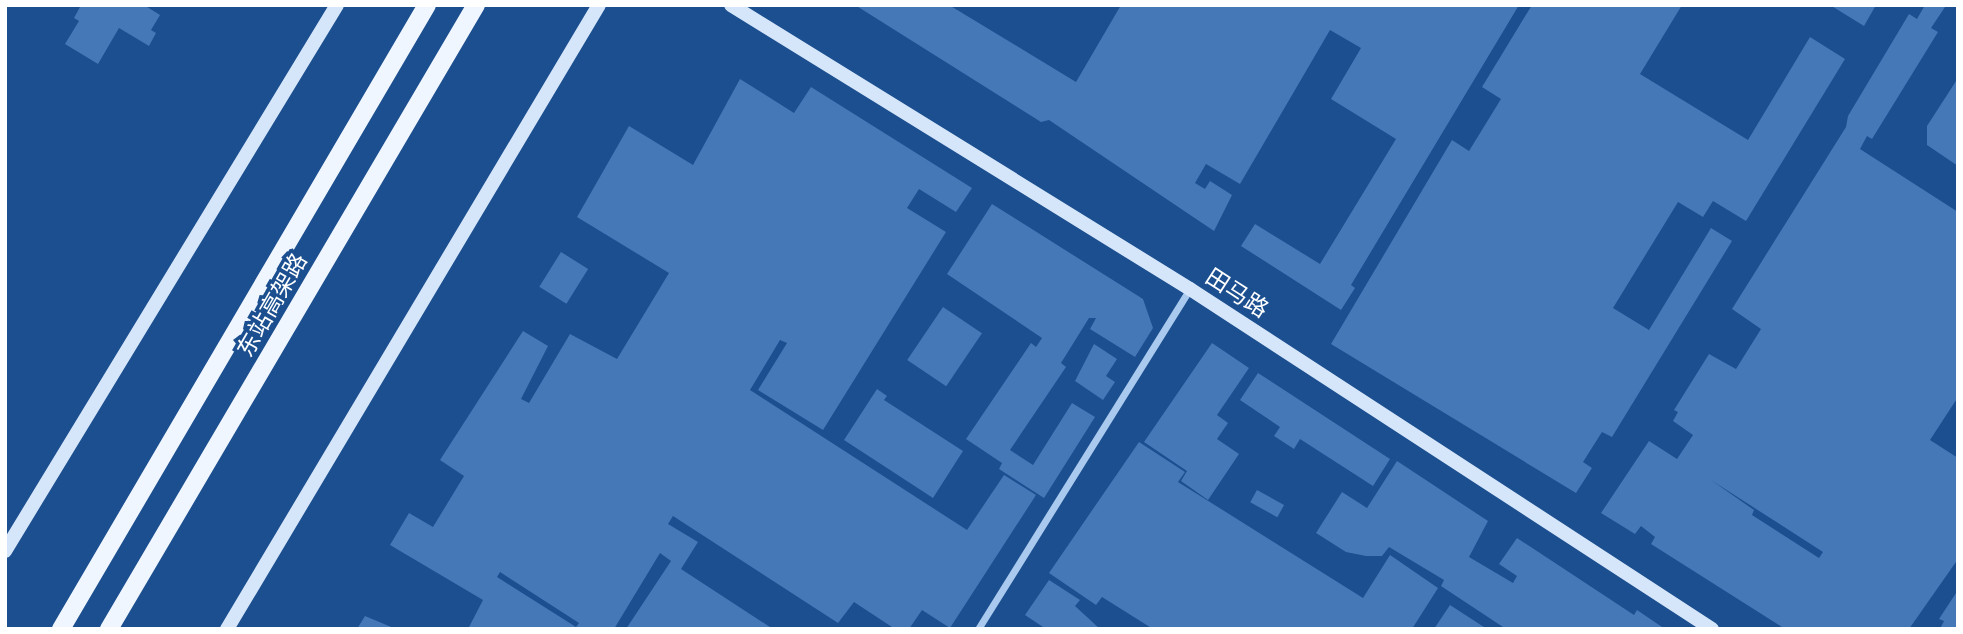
<!DOCTYPE html>
<meta charset="utf-8">
<style>
body{margin:0}
#map{position:relative;width:1963px;height:634px;overflow:hidden;background:#1b4f8f;font-family:"Asap Condensed","Noto Sans SC",sans-serif}
div>[style]{position:absolute}
[style*='--x']{left:calc(var(--x)*1px);top:calc(var(--y)*1px);width:calc(var(--w)*1px);rotate:calc(var(--a)*1deg)}
.building>*{inset:0;background:#4478b7;transform-origin:0 0}
.street>*{height:7px;margin:-3.5px;padding:0 3.5px;transform-origin:3.5px;border-radius:3.5px;background:#a9c9ee}
.secondary>*{height:14px;margin:-7px;padding:0 7px;transform-origin:7px;border-radius:7px;background:#d6e6fa}
.primary>*{height:18px;margin:-9px;padding:0 9px;transform-origin:9px;border-radius:9px;background:#f0f6ff}
span{translate:-50% -50%;white-space:nowrap;text-align:center;line-height:1.15;-webkit-text-stroke:7px #1b4f8f;paint-order:stroke}
.street-label{font-size:23px;color:#fff}
.frame{position:absolute;inset:0;border:7px solid #fff;pointer-events:none}
</style>
<div id="map">
<div class="building">
<i style="clip-path:polygon(81px 5px,144px 5px,160px 15px,151px 30px,156px 33px,149px 46px,119px 28px,98px 64px,65px 44px,79px 21px,74px 18px)"></i>
<i style="clip-path:polygon(855px 5px,949px 5px,1076px 82px,1121px 5px,1519px 5px,1351px 285px,1355px 288px,1341px 310px,1241px 246px,1255px 224px,1320px 264px,1396px 139px,1331px 99px,1361px 48px,1330px 30px,1240px 184px,1206px 164px,1195px 183px,1205px 189px,1210px 181px,1232px 195px,1214px 231px,1049px 120px,1041px 122px)"></i>
<i style="clip-path:polygon(1532px 5px,1682px 5px,1640px 74px,1748px 140px,1810px 37px,1845px 59px,1746px 221px,1713px 201px,1703px 217px,1678px 202px,1613px 308px,1649px 330px,1711px 228px,1732px 241px,1612px 437px,1602px 432px,1583px 462px,1592px 468px,1576px 493px,1331px 344px,1452px 140px,1469px 151px,1501px 99px,1482px 87px)"></i>
<i style="clip-path:polygon(1830px 5px,1876px 5px,1864px 26px)"></i>
<i style="clip-path:polygon(evenodd,1925px 5px,1945px 7px,1931px 28px,1938px 32px,1872px 139px,1867px 136px,1860px 149px,1958px 212px,1958px 397px,1930px 440px,1958px 458px,1958px 559px,1909px 629px,1785px 629px,1651px 544px,1655px 537px,1641px 526px,1635px 534px,1601px 513px,1649px 441px,1677px 459px,1693px 435px,1673px 421px,1678px 412px,1674px 410px,1709px 354px,1736px 369px,1761px 329px,1732px 309px,1846px 127px,1848px 116px,1909px 14px,1917px 19px,1925px 5px,1711px 480px,1823px 552px,1819px 558px,1752px 515px,1754px 510px,1711px 480px)"></i>
<i style="clip-path:polygon(1958px 78px,1958px 166px,1927px 145px,1927px 126px)"></i>
<i style="clip-path:polygon(evenodd,740px 79px,794px 113px,811px 87px,972px 188px,956px 212px,919px 189px,907px 208px,946px 232px,823px 430px,758px 390px,787px 343px,780px 340px,750px 390px,967px 530px,1004px 475px,1036px 495px,950px 628px,922px 610px,909px 629px,895px 629px,854px 602px,838px 623px,673px 516px,668px 524px,698px 542px,681px 569px,773px 629px,626px 629px,671px 561px,660px 553px,614px 629px,468px 629px,483px 600px,390px 545px,409px 513px,433px 527px,464px 476px,440px 460px,523px 331px,548px 346px,521px 399px,529px 403px,570px 334px,617px 359px,669px 273px,577px 217px,629px 126px,693px 165px,740px 79px,500px 572px,579px 623px,576px 627px,497px 577px,500px 572px)"></i>
<i style="clip-path:polygon(992px 204px,1143px 299px,1153px 328px,1135px 357px,1090px 329px,1096px 318px,1089px 318px,1061px 363px,1066px 367px,1010px 450px,1033px 465px,1072px 403px,1095px 417px,1044px 498px,999px 469px,1002px 463px,966px 439px,1031px 343px,1036px 347px,1042px 338px,947px 274px)"></i>
<i style="left:561px;top:252px;width:32px;height:41px;rotate:32deg"></i>
<i style="left:943px;top:307px;width:47px;height:64px;rotate:34deg"></i>
<i style="clip-path:polygon(1212px 343px,1249px 368px,1217px 415px,1228px 423px,1217px 439px,1239px 454px,1208px 500px,1181px 481px,1187px 471px,1144px 442px)"></i>
<i style="clip-path:polygon(1094px 344px,1117px 359px,1106px 376px,1115px 382px,1103px 400px,1075px 381px)"></i>
<i style="clip-path:polygon(1258px 373px,1390px 459px,1373px 486px,1300px 439px,1294px 449px,1274px 436px,1280px 427px,1240px 400px)"></i>
<i style="clip-path:polygon(877px 389px,887px 396px,884px 400px,963px 451px,933px 498px,844px 440px)"></i>
<i style="clip-path:polygon(1139px 442px,1185px 472px,1178px 482px,1363px 598px,1390px 555px,1438px 588px,1412px 629px,1153px 629px,1102px 597px,1096px 605px,1049px 573px)"></i>
<i style="clip-path:polygon(1397px 461px,1488px 521px,1469px 557px,1513px 583px,1517px 576px,1499px 564px,1517px 538px,1634px 615px,1637px 610px,1665px 629px,1506px 629px,1441px 586px,1444px 580px,1389px 547px,1382px 556px,1366px 556px,1346px 552px,1316px 533px,1342px 492px,1367px 508px)"></i>
<i style="left:1257px;top:490px;width:31px;height:14px;rotate:29deg"></i>
<i style="clip-path:polygon(1049px 580px,1080px 600px,1075px 606px,1100px 629px,1046px 629px,1025px 615px)"></i>
<i style="clip-path:polygon(1958px 590px,1958px 629px,1940px 629px,1944px 621px,1939px 619px)"></i>
<i style="clip-path:polygon(1450px 605px,1487px 629px,1434px 629px)"></i>
<i style="clip-path:polygon(365px 616px,396px 629px,357px 629px)"></i>
</div>
<div class="street">
<i style="--x:978;--y:629;--w:401;--a:-58.1"></i>
</div>
<div class="secondary">
<i style="--x:731;--y:5;--w:540;--a:31.75"></i>
<i style="--x:1190;--y:289;--w:623;--a:33.08"></i>
<i style="--x:5;--y:551;--w:639;--a:-58.7"></i>
<i style="--x:227;--y:629;--w:726;--a:-59.2"></i>
</div>
<div class="primary">
<i style="--x:61;--y:629;--w:723;--a:-59.61"></i>
<i style="--x:109;--y:629;--w:724;--a:-59.54"></i>
</div>
<div class="street-label">
<span style="left:1237px;top:293px;rotate:33deg">田马路</span>
<span style="left:272px;top:305px;rotate:-60deg">东站高架路</span>
</div>
<div class="frame"></div>
</div>
